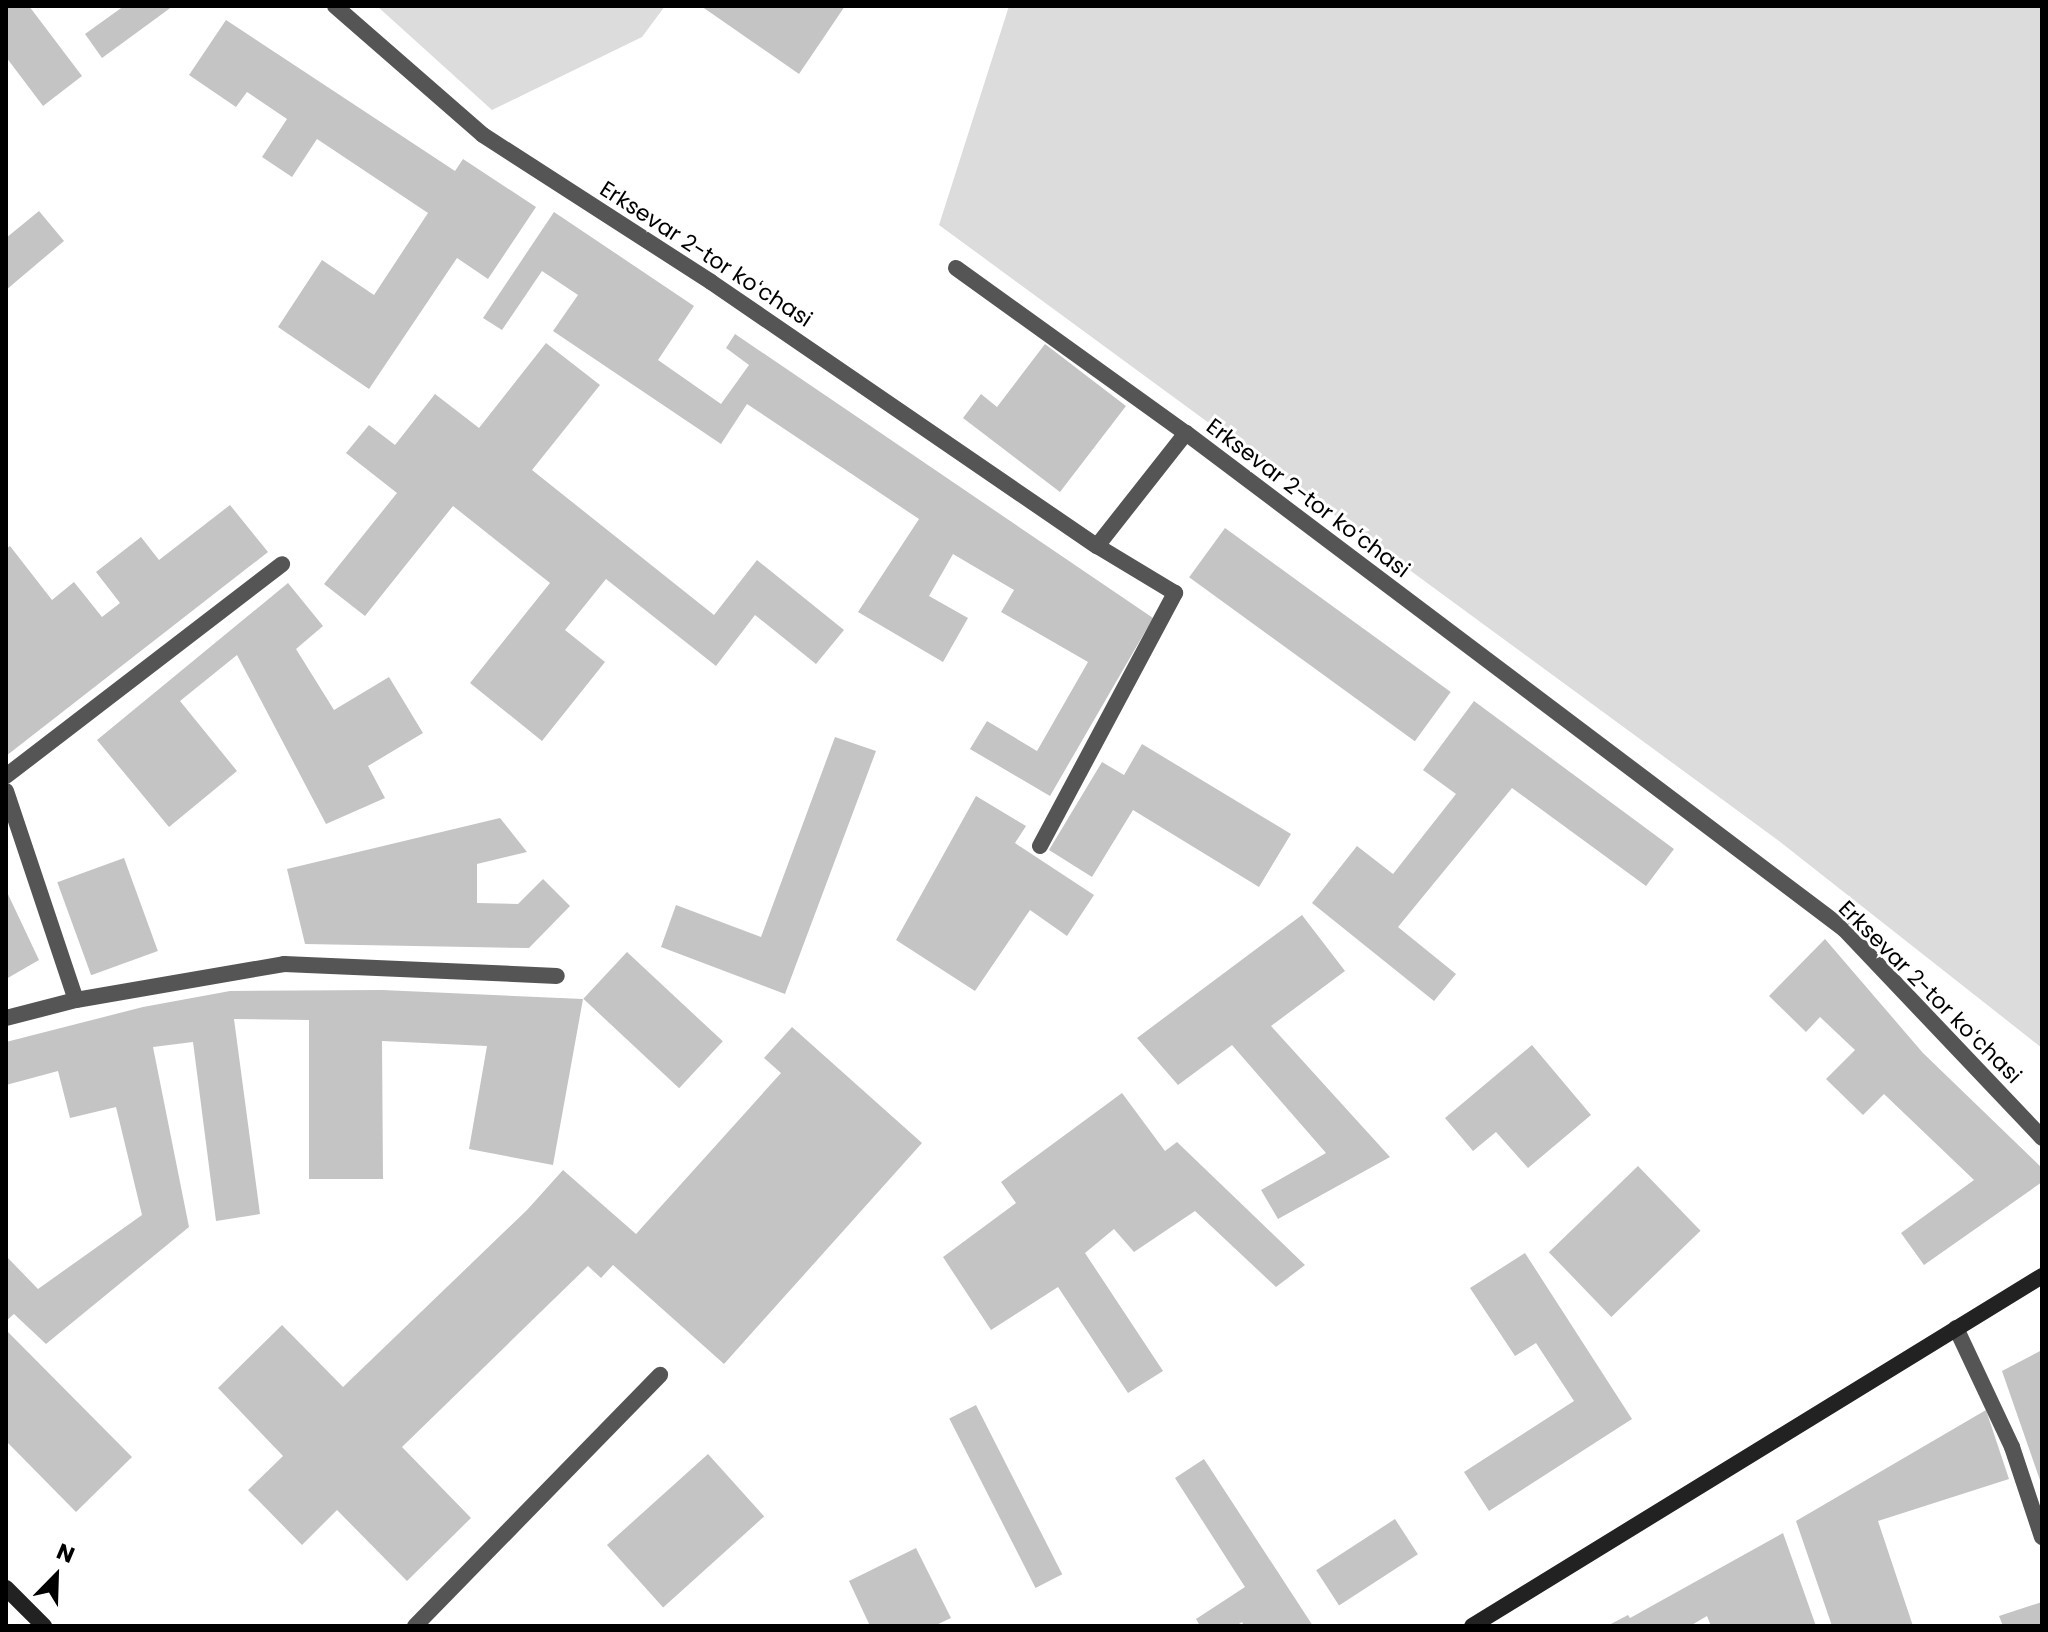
<!DOCTYPE html>
<meta charset="utf-8">
<style>
body{margin:0}
#map{position:relative;width:2048px;height:1632px;overflow:hidden;background:#fff;font-family:Poppins,sans-serif}
div>[style]{position:absolute}
[style*='--x']{left:calc(var(--x)*1px);top:calc(var(--y)*1px);width:calc(var(--w)*1px);rotate:calc(var(--a)*1deg)}
.green>*{inset:0;background:#dcdcdc}
.building>*{inset:0;background:#c4c4c4;transform-origin:0 0}
.service>*{height:16px;margin:-8px;padding:0 8px;transform-origin:8px;border-radius:8px;background:#555}
.minor>*{height:16px;margin:-8px;padding:0 8px;transform-origin:8px;border-radius:8px;background:#555}
.secondary>*{height:16px;margin:-8px;padding:0 8px;transform-origin:8px;border-radius:8px;background:#222}
span{translate:-50% -50%;white-space:nowrap;text-align:center;line-height:1.15;-webkit-text-stroke:6px #fff;paint-order:stroke}
.street-label{font-size:22px;color:#000}
.frame{position:absolute;inset:0;border:8px solid #000;pointer-events:none}
.north{position:absolute;left:16px;top:1536px;width:80px;height:80px;-webkit-text-stroke:6px #fff;paint-order:stroke;rotate:23deg;font-size:22px;font-weight:700;line-height:32px;text-align:center;color:#000}
.north::after{content:'';display:block;margin:auto;width:28px;height:36px;background:#000;clip-path:polygon(50% 0,100% 100%,50% 72%,0 100%)}
</style>
<div id="map">
<div class="green">
<i style="clip-path:polygon(377px 6px,665px 6px,642px 37px,492px 110px)"></i>
<i style="clip-path:polygon(1009px 6px,2042px 6px,2042px 1048px,1779px 841px,939px 225px)"></i>
</div>
<div class="building">
<i style="clip-path:polygon(6px 6px,29px 6px,82px 76px,43px 106px,6px 57px)"></i>
<i style="clip-path:polygon(124px 6px,173px 6px,102px 58px,85px 34px)"></i>
<i style="clip-path:polygon(701px 6px,845px 6px,799px 74px)"></i>
<i style="clip-path:polygon(226px 20px,455px 171px,463px 159px,536px 207px,488px 279px,457px 258px,369px 389px,278px 327px,322px 260px,374px 295px,428px 213px,317px 139px,292px 177px,262px 157px,287px 119px,247px 92px,236px 107px,189px 75px)"></i>
<i style="clip-path:polygon(39px 211px,64px 241px,6px 290px,6px 238px)"></i>
<i style="clip-path:polygon(554px 212px,694px 306px,658px 360px,721px 404px,749px 365px,726px 348px,735px 334px,1153px 618px,1050px 796px,970px 749px,987px 721px,1037px 751px,1088px 662px,1001px 612px,1014px 590px,953px 554px,929px 596px,968px 618px,943px 662px,858px 612px,919px 519px,747px 404px,721px 444px,553px 331px,578px 295px,542px 271px,502px 330px,483px 318px)"></i>
<i style="clip-path:polygon(546px 343px,600px 385px,532px 470px,714px 615px,757px 560px,844px 630px,816px 664px,755px 615px,716px 666px,606px 579px,565px 630px,605px 662px,542px 741px,470px 683px,550px 583px,453px 506px,365px 616px,324px 584px,397px 493px,346px 453px,369px 425px,395px 445px,435px 394px,479px 428px)"></i>
<i style="clip-path:polygon(1045px 344px,1126px 406px,1060px 492px,963px 418px,981px 394px,997px 407px)"></i>
<i style="clip-path:polygon(230px 505px,268px 552px,6px 756px,6px 549px,10px 546px,52px 600px,74px 582px,102px 617px,120px 603px,96px 572px,141px 537px,159px 560px)"></i>
<i style="left:1225px;top:528px;width:279px;height:61px;rotate:36deg"></i>
<i style="clip-path:polygon(288px 583px,323px 626px,296px 649px,334px 710px,389px 677px,423px 733px,368px 766px,385px 798px,326px 824px,237px 655px,180px 701px,237px 771px,169px 827px,97px 740px)"></i>
<i style="clip-path:polygon(1474px 701px,1674px 849px,1646px 886px,1512px 788px,1398px 927px,1456px 974px,1434px 1001px,1312px 903px,1357px 846px,1393px 874px,1456px 794px,1423px 770px)"></i>
<i style="clip-path:polygon(835px 737px,876px 751px,785px 994px,661px 947px,676px 905px,761px 937px)"></i>
<i style="clip-path:polygon(1142px 744px,1291px 834px,1259px 887px,1133px 810px,1092px 877px,1049px 850px,1102px 762px,1124px 775px)"></i>
<i style="clip-path:polygon(976px 796px,1026px 826px,1015px 843px,1094px 895px,1067px 936px,1030px 910px,975px 991px,896px 940px)"></i>
<i style="clip-path:polygon(500px 818px,527px 852px,477px 864px,477px 903px,518px 904px,543px 879px,570px 906px,529px 948px,305px 944px,287px 869px)"></i>
<i style="left:124px;top:858px;width:99px;height:71px;rotate:70deg"></i>
<i style="clip-path:polygon(6px 890px,39px 960px,6px 979px)"></i>
<i style="clip-path:polygon(1302px 915px,1345px 971px,1271px 1026px,1390px 1157px,1278px 1219px,1261px 1190px,1326px 1153px,1232px 1045px,1178px 1085px,1137px 1038px)"></i>
<i style="clip-path:polygon(1825px 939px,1923px 1053px,2042px 1168px,2042px 1182px,1924px 1265px,1901px 1233px,1974px 1180px,1884px 1094px,1863px 1115px,1826px 1079px,1855px 1050px,1820px 1017px,1806px 1032px,1769px 996px)"></i>
<i style="left:627px;top:952px;width:131px;height:64px;rotate:43deg"></i>
<i style="clip-path:polygon(382px 990px,583px 999px,553px 1165px,469px 1149px,487px 1046px,382px 1041px,383px 1179px,309px 1179px,309px 1020px,234px 1019px,260px 1214px,216px 1221px,193px 1042px,153px 1047px,189px 1227px,46px 1344px,14px 1314px,6px 1321px,6px 1256px,38px 1289px,142px 1215px,116px 1107px,70px 1118px,58px 1071px,6px 1085px,6px 1042px,143px 1007px,230px 991px)"></i>
<i style="clip-path:polygon(792px 1027px,922px 1143px,724px 1364px,613px 1265px,601px 1278px,588px 1266px,402px 1447px,471px 1518px,407px 1581px,337px 1510px,302px 1545px,248px 1490px,283px 1456px,218px 1388px,282px 1325px,343px 1387px,527px 1210px,563px 1170px,636px 1234px,781px 1073px,764px 1058px)"></i>
<i style="clip-path:polygon(1532px 1045px,1591px 1115px,1528px 1168px,1496px 1132px,1473px 1151px,1445px 1118px)"></i>
<i style="clip-path:polygon(1122px 1093px,1165px 1151px,1177px 1142px,1305px 1265px,1276px 1287px,1195px 1211px,1134px 1252px,1114px 1229px,1085px 1253px,1163px 1371px,1128px 1393px,1058px 1287px,991px 1330px,943px 1257px,1016px 1203px,1001px 1182px)"></i>
<i style="left:1638px;top:1166px;width:90px;height:124px;rotate:46deg"></i>
<i style="clip-path:polygon(1525px 1253px,1632px 1419px,1489px 1511px,1464px 1472px,1574px 1401px,1536px 1343px,1515px 1356px,1470px 1288px)"></i>
<i style="clip-path:polygon(6px 1330px,132px 1457px,76px 1512px,6px 1441px)"></i>
<i style="clip-path:polygon(2042px 1350px,2042px 1483px,2041px 1483px,2002px 1371px)"></i>
<i style="left:976px;top:1405px;width:190px;height:30px;rotate:63deg"></i>
<i style="clip-path:polygon(1986px 1410px,2009px 1479px,1878px 1521px,1913px 1626px,1832px 1626px,1796px 1521px)"></i>
<i style="left:708px;top:1454px;width:84px;height:136px;rotate:48deg"></i>
<i style="clip-path:polygon(1204px 1459px,1313px 1626px,1244px 1626px,1242px 1622px,1236px 1626px,1200px 1626px,1196px 1619px,1245px 1587px,1175px 1478px)"></i>
<i style="left:1395px;top:1519px;width:42px;height:94px;rotate:57deg"></i>
<i style="clip-path:polygon(1783px 1533px,1816px 1626px,1711px 1626px,1707px 1616px,1690px 1626px,1607px 1626px,1628px 1615px,1630px 1618px)"></i>
<i style="clip-path:polygon(916px 1548px,951px 1618px,934px 1626px,870px 1626px,849px 1581px)"></i>
<i style="clip-path:polygon(2042px 1602px,2042px 1626px,2003px 1626px,1999px 1616px)"></i>
</div>
<div class="service">
<i style="--x:1040;--y:846;--w:287;--a:-61.9"></i>
<i style="--x:1175;--y:593;--w:91;--a:-148.9"></i>
</div>
<div class="minor">
<i style="--x:335;--y:6;--w:196;--a:41.1"></i>
<i style="--x:483;--y:135;--w:271;--a:32.8"></i>
<i style="--x:711;--y:282;--w:468;--a:34.4"></i>
<i style="--x:1097;--y:546;--w:144;--a:-51.8"></i>
<i style="--x:1186;--y:433;--w:824;--a:37.01"></i>
<i style="--x:1844;--y:929;--w:288;--a:46.5"></i>
<i style="--x:956;--y:268;--w:283;--a:35.7"></i>
<i style="--x:6;--y:776;--w:348;--a:-37.5"></i>
<i style="--x:6;--y:791;--w:220;--a:71.5"></i>
<i style="--x:6;--y:1018;--w:72;--a:-14.4"></i>
<i style="--x:76;--y:1000;--w:211;--a:-9.8"></i>
<i style="--x:284;--y:964;--w:273;--a:2.5"></i>
<i style="--x:1956;--y:1328;--w:132;--a:64.8"></i>
<i style="--x:2012;--y:1447;--w:95;--a:71.6"></i>
<i style="--x:415;--y:1626;--w:351;--a:-45.7"></i>
</div>
<div class="secondary">
<i style="--x:6;--y:1588;--w:54;--a:45"></i>
<i style="--x:1472;--y:1626;--w:669;--a:-31.55"></i>
</div>
<div class="street-label">
<span style="left:706px;top:254px;rotate:33deg">Erksevar 2-tor koʻchasi</span>
<span style="left:1308px;top:498px;rotate:37deg">Erksevar 2-tor koʻchasi</span>
<span style="left:1930px;top:992px;rotate:45deg">Erksevar 2-tor koʻchasi</span>
</div>
<div class="frame"></div>
<div class="north">N</div>
</div>
